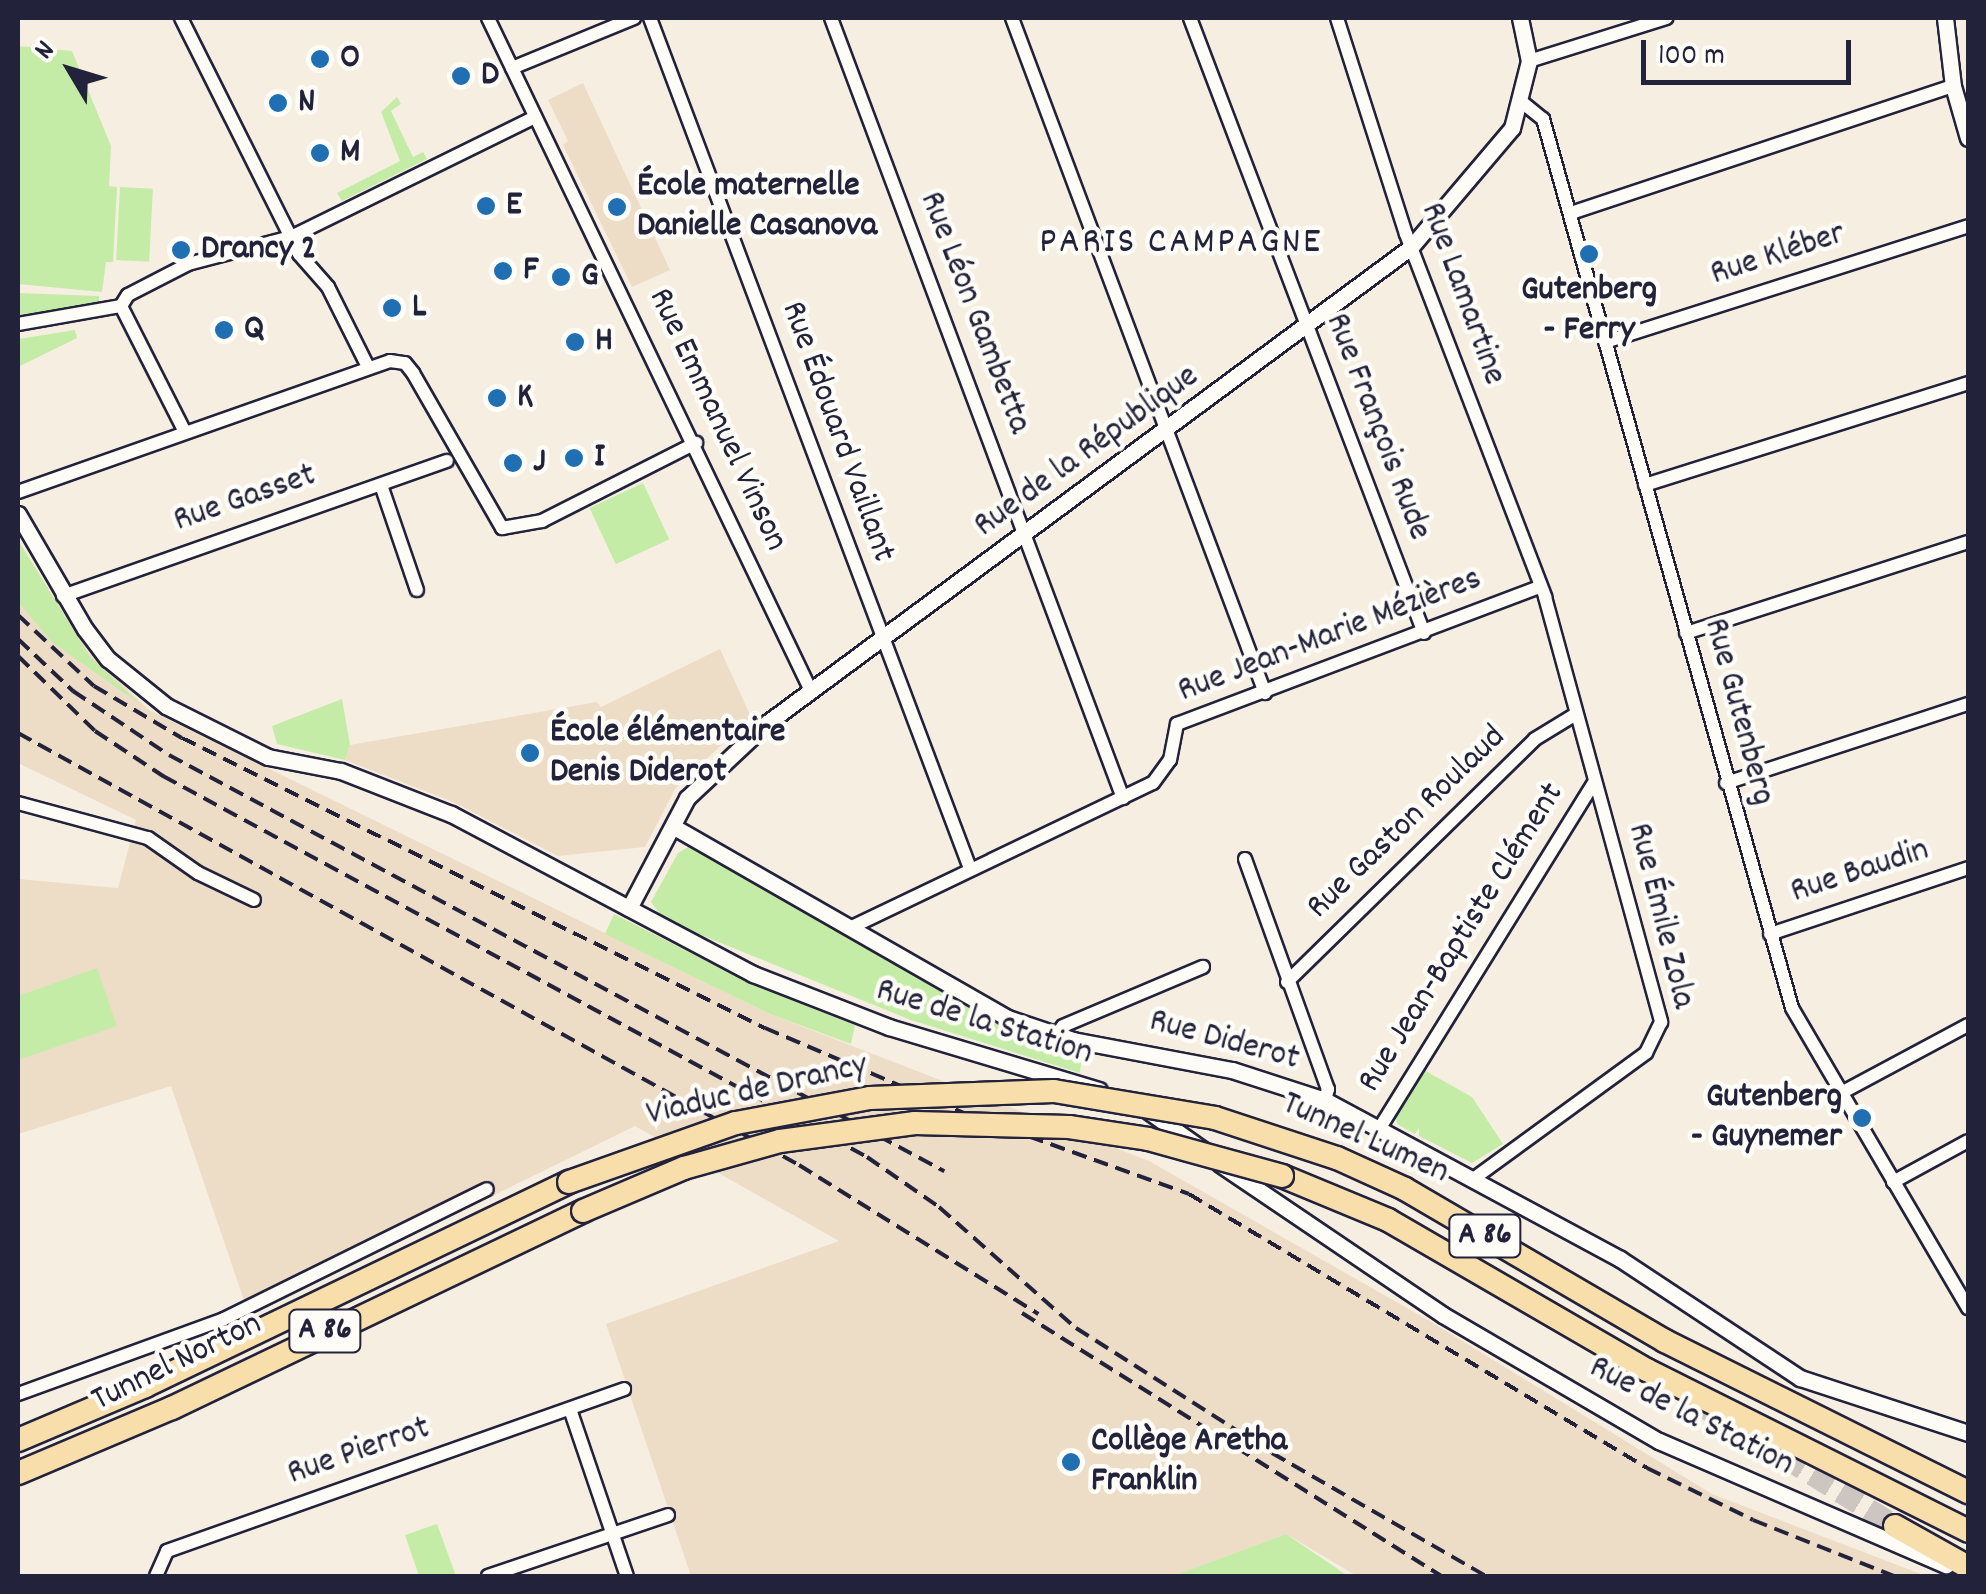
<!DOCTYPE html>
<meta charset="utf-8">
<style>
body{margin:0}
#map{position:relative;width:1986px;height:1594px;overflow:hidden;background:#f6eee1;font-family:Dekko,sans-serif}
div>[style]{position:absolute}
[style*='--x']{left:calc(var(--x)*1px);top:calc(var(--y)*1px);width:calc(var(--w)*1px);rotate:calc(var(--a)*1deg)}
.built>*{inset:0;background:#edddc7}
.green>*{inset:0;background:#c5eca7;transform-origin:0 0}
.motorway-tunnel>*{height:22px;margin-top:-11px;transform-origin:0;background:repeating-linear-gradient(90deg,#ccc5c0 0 22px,transparent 0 33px)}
.roads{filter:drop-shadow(2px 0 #22223b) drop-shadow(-2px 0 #22223b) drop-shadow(0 2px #22223b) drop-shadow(0 -2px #22223b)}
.minor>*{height:12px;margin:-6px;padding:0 6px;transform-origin:6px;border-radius:6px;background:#fdfcf7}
.tertiary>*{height:15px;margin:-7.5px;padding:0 7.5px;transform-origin:7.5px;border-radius:7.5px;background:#fdfcf7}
.motorway>*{height:22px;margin:-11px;padding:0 11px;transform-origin:11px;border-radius:11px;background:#f8deab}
.rail>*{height:4px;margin-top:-2px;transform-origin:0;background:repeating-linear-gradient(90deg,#22223b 0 15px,transparent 0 23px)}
.bridges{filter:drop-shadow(2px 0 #22223b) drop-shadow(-2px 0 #22223b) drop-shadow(0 2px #22223b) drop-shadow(0 -2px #22223b)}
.motorway-bridge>*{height:22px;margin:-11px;padding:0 11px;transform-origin:11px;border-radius:11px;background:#f8deab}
.dots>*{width:28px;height:28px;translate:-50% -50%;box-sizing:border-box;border:5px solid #fdfcf7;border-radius:50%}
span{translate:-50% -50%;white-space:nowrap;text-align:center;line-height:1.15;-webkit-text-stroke:9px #fdfcf7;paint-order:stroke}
.shield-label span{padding:2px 8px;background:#fdfcf7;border:2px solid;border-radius:8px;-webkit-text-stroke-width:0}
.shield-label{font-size:32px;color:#22223b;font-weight:700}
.poi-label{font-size:35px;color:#22223b;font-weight:700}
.left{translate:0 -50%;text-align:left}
.right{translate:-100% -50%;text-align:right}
.street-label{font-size:35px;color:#22223b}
.neighbourhood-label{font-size:38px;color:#22223b;letter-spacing:2.5px}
.frame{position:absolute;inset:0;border:20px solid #22223b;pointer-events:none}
.north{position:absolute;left:20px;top:20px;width:100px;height:100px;-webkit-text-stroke:8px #fdfcf7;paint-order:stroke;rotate:308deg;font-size:28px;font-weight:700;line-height:40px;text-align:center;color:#22223b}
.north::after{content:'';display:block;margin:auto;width:35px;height:45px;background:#22223b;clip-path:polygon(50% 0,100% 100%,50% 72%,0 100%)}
.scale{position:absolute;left:1641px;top:40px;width:210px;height:45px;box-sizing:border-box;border:5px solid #22223b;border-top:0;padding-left:12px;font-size:30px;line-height:35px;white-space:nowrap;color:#22223b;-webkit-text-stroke:8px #fdfcf7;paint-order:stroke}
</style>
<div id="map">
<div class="built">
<i style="clip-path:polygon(583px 83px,670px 270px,632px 287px,563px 145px,568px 141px,548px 100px)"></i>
<i style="clip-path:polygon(18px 540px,88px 652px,149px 710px,770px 1014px,1149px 1161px,1428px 1320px,1712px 1494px,1926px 1576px,1357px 1576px,1286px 1534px,1174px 1576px,691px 1576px,606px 1324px,839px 1241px,635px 1126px,249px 1315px,171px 1086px,18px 1134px,18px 879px,118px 888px,136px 820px,18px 763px)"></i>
<i style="clip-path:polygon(720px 649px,751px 717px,675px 789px,645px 847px,558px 856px,453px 802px,345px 760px,350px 745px,597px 702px,601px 707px)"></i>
</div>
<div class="green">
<i style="clip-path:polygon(18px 46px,72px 51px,111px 146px,109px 186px,117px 187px,113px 262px,106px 262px,102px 292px,18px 284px)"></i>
<i style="clip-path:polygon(397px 97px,401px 104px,391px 111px,413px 157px,423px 152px,427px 159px,342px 201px,337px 193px,400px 161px,381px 112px)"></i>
<i style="left:120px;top:187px;width:33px;height:73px;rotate:3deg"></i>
<i style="clip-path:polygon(18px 293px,99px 296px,99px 308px,18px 318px)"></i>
<i style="clip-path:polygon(75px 330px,77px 338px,18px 367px,18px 339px)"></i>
<i style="left:643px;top:483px;width:62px;height:59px;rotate:65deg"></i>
<i style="clip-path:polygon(18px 540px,90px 657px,141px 705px,52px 642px,18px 602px)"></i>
<i style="clip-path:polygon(342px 699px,350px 745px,345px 760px,277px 744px,272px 726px)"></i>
<i style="clip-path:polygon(690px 846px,1005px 1024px,1082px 1051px,1080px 1073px,911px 1020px,664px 920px,651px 902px,678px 853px)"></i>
<i style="clip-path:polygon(614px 914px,752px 984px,855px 1025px,851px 1044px,770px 1014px,605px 934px)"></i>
<i style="clip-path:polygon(97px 968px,117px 1026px,18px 1060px,18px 996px)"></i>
<i style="clip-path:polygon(1424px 1070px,1472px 1097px,1503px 1144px,1472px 1163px,1419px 1136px,1419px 1128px,1415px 1134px,1397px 1124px,1396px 1115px)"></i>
<i style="clip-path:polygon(437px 1524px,456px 1576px,419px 1576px,405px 1535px)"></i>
<i style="clip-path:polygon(1286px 1534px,1348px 1576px,1174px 1576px,1189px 1570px)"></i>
</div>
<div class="motorway-tunnel">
<i style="--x:1700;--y:1405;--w:229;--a:31.8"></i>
</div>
<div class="roads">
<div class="minor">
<i style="--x:181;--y:18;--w:264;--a:63.4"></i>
<i style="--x:299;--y:254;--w:44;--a:48.7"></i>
<i style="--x:328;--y:287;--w:89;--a:63.4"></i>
<i style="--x:488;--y:18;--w:744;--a:64.36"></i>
<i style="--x:650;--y:18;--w:906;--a:69.38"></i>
<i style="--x:831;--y:18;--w:833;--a:69.48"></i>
<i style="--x:1012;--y:18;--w:721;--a:69.45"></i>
<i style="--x:1190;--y:18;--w:658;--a:69.17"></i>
<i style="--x:1337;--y:18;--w:227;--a:72.3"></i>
<i style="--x:1406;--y:234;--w:389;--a:69"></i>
<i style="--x:1545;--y:597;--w:441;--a:74.7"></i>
<i style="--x:1661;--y:1022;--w:34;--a:116"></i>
<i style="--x:1646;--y:1053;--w:210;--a:143.9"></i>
<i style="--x:1529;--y:61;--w:144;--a:-17.4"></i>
<i style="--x:512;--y:68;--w:132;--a:-22.3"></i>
<i style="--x:1523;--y:103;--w:26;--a:39"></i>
<i style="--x:1543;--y:119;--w:923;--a:74.35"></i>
<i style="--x:1792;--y:1008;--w:348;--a:59.6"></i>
<i style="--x:1571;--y:213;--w:403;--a:-18.4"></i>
<i style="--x:121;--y:306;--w:141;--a:63.1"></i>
<i style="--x:18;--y:324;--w:105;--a:-9.9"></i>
<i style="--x:121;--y:306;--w:13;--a:-58"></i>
<i style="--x:128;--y:295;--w:68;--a:-27.3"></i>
<i style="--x:188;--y:264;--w:106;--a:-14.7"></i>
<i style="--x:291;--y:237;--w:272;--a:-26.2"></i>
<i style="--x:1605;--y:342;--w:381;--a:-17.7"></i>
<i style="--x:381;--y:485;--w:111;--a:71.1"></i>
<i style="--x:1645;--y:485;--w:339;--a:-17.5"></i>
<i style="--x:18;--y:492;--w:394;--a:-19.4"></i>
<i style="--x:390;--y:361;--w:15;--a:8"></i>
<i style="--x:405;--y:363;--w:13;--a:51"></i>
<i style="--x:413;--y:373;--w:179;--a:60.1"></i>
<i style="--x:502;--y:528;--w:41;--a:-9.9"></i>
<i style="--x:542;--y:521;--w:173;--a:-26.9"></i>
<i style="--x:63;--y:596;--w:407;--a:-19.4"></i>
<i style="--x:1686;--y:633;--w:296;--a:-17.9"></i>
<i style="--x:1726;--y:783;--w:255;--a:-18.1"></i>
<i style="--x:18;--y:803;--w:135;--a:15.1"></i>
<i style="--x:148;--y:838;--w:61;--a:35"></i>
<i style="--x:198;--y:873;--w:62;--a:25.7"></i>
<i style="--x:1245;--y:859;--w:245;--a:70.2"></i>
<i style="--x:1328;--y:1089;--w:11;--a:105"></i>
<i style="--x:854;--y:926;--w:331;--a:-25.6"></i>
<i style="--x:1153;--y:783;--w:29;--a:-54"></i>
<i style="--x:1170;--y:760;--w:37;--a:-79"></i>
<i style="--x:1177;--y:724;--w:388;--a:-20.7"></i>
<i style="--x:1770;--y:934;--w:209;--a:-18.4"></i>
<i style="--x:1287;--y:982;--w:347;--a:-44.4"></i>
<i style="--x:1535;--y:739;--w:48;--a:-31.4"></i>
<i style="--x:1056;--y:1035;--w:11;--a:-52"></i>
<i style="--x:1063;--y:1026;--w:152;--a:-22.9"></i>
<i style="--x:1841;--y:1093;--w:144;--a:-28.2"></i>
<i style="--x:1381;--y:1126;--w:405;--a:-58.2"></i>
<i style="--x:1893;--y:1182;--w:85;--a:-28.7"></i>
<i style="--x:18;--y:1394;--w:219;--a:-20"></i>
<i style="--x:224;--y:1319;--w:293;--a:-26.3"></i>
<i style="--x:570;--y:1409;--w:176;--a:71.2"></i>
<i style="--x:156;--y:1576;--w:27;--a:-66"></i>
<i style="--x:167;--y:1551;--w:485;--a:-19.5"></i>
<i style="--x:488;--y:1576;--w:190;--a:-18.7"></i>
</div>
<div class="tertiary">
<i style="--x:1945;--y:18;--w:68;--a:83.3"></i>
<i style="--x:1953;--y:86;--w:54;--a:73.9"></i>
<i style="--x:18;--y:514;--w:133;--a:59.8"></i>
<i style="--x:85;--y:629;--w:38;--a:53"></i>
<i style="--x:108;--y:659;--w:75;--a:39"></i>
<i style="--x:166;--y:706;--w:114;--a:26.6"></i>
<i style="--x:268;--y:757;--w:74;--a:10.9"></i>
<i style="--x:341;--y:771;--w:118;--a:21.4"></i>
<i style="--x:451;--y:814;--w:342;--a:27.9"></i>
<i style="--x:753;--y:974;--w:146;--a:21.3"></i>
<i style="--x:889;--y:1027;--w:219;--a:16.7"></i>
<i style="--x:674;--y:827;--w:385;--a:29.8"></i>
<i style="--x:1008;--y:1018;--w:69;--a:18.7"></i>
<i style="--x:1073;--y:1040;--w:162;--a:10.7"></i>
<i style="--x:1232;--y:1070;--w:98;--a:17.9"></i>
<i style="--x:1325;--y:1100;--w:335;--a:28.3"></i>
<i style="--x:1620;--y:1259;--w:216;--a:33.5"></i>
<i style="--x:1800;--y:1378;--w:177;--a:18.1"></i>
<i style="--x:629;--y:908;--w:124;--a:-62.2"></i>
<i style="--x:687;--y:798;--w:110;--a:-43.2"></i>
<i style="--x:767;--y:723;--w:801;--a:-36.47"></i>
<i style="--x:1411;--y:247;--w:156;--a:-49.7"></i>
<i style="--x:1512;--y:128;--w:69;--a:-75.8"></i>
<i style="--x:1529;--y:61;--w:44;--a:-101.8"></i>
<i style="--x:1148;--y:1111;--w:67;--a:35.3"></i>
<i style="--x:1220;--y:1164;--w:269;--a:34.1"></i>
<i style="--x:1443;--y:1315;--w:250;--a:30.3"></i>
<i style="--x:1659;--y:1441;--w:313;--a:23.4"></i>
</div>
<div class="motorway">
<i style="--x:1282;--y:1176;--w:115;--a:22.5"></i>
<i style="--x:1388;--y:1220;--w:299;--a:30.1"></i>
<i style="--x:1647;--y:1370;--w:359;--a:26.6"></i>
<i style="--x:18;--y:1440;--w:138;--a:-23"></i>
<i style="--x:145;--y:1386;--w:471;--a:-25.7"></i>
<i style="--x:18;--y:1473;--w:167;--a:-22.9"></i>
<i style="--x:172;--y:1408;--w:456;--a:-25.6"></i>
<i style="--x:1895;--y:1526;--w:84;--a:29.3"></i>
</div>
</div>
<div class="rail">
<i style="--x:18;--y:615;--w:104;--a:43.1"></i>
<i style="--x:94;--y:686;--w:102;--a:30.6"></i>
<i style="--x:182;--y:738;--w:651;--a:26.45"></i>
<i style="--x:765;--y:1028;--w:216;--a:23.1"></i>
<i style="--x:964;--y:1113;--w:239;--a:19.8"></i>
<i style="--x:1189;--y:1194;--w:534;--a:30.89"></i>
<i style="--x:1647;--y:1468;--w:118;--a:26.1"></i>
<i style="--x:1753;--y:1520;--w:152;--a:21.7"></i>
<i style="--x:18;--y:639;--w:76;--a:43.4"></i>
<i style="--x:73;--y:691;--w:115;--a:33.7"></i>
<i style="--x:169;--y:755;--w:880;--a:28.23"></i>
<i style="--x:18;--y:656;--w:107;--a:44.2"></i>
<i style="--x:95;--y:731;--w:82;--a:33.5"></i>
<i style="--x:163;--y:776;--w:800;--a:28.42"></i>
<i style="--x:867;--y:1157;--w:88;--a:34.8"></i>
<i style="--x:939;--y:1207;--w:183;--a:41.5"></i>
<i style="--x:1076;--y:1328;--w:232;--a:32.5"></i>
<i style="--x:1272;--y:1453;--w:247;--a:29.9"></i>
<i style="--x:18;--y:733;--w:893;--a:28.95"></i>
<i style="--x:799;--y:1165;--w:282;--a:31.9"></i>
<i style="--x:1022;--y:1313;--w:495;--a:32.1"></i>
</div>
<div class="bridges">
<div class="motorway-bridge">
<i style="--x:569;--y:1182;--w:177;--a:-19.5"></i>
<i style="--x:736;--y:1123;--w:136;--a:-10.6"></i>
<i style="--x:870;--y:1098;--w:184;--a:-2.2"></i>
<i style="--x:1054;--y:1091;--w:163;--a:9.5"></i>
<i style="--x:1215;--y:1118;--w:128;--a:18.2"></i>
<i style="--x:1337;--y:1158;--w:75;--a:24.5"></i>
<i style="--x:1405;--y:1189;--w:301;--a:30.3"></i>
<i style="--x:1665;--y:1341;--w:339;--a:26.5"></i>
<i style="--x:583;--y:1211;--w:110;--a:-23.1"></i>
<i style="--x:684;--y:1168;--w:100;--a:-15.7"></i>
<i style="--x:780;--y:1141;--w:136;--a:-7.6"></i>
<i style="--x:915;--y:1123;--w:154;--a:1.5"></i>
<i style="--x:1069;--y:1127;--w:80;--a:8.6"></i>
<i style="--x:1148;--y:1139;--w:139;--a:15.4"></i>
</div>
</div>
<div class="dots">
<i style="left:320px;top:59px;background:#1f6fb2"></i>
<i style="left:461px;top:76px;background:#1f6fb2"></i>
<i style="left:278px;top:103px;background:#1f6fb2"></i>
<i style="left:320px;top:153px;background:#1f6fb2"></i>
<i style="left:486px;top:206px;background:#1f6fb2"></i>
<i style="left:617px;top:207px;background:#1f6fb2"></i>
<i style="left:181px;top:250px;background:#1f6fb2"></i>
<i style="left:1589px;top:254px;background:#1f6fb2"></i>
<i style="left:503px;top:271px;background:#1f6fb2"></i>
<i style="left:561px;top:277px;background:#1f6fb2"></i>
<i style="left:392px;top:308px;background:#1f6fb2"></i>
<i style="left:224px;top:330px;background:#1f6fb2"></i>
<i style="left:575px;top:342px;background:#1f6fb2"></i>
<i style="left:497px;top:398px;background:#1f6fb2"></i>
<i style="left:574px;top:458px;background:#1f6fb2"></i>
<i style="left:513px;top:463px;background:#1f6fb2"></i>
<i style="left:530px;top:753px;background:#1f6fb2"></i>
<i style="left:1862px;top:1118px;background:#1f6fb2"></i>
<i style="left:1071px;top:1462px;background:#1f6fb2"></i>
</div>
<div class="shield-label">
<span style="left:1485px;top:1236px">A 86</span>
<span style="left:325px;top:1331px">A 86</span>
</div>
<div class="poi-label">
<span class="left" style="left:340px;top:59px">O</span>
<span class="left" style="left:481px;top:76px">D</span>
<span class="left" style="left:298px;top:103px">N</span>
<span class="left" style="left:340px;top:153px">M</span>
<span class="left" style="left:637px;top:207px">École maternelle<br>Danielle Casanova</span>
<span class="left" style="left:506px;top:206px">E</span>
<span class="left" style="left:201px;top:250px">Drancy 2</span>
<span class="left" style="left:523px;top:271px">F</span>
<span class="left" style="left:581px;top:277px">G</span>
<span style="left:1589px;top:311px">Gutenberg<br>- Ferry</span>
<span class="left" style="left:412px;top:308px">L</span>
<span class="left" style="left:244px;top:330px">Q</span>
<span class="left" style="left:595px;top:342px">H</span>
<span class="left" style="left:517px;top:398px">K</span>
<span class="left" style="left:594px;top:458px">I</span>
<span class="left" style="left:533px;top:463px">J</span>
<span class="left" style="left:550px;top:753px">École élémentaire<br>Denis Diderot</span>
<span class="right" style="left:1842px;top:1118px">Gutenberg<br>- Guynemer</span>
<span class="left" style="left:1091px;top:1462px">Collège Aretha<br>Franklin</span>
</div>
<div class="street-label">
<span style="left:1778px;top:255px;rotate:-18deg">Rue Kléber</span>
<span style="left:1462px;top:294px;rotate:70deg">Rue Lamartine</span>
<span style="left:974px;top:313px;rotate:69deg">Rue Léon Gambetta</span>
<span style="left:717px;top:420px;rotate:65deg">Rue Emmanuel Vinson</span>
<span style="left:1377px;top:427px;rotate:69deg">Rue François Rude</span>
<span style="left:837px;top:432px;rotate:70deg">Rue Édouard Vaillant</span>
<span style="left:1087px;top:452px;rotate:-36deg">Rue de la République</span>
<span style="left:245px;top:499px;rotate:-19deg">Rue Gasset</span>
<span style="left:1330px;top:636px;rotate:-21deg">Rue Jean-Marie Mézières</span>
<span style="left:1738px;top:712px;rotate:75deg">Rue Gutenberg</span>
<span style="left:1407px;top:823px;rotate:-44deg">Rue Gaston Roulaud</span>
<span style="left:1860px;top:872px;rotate:-18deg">Rue Baudin</span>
<span style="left:1660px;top:916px;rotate:76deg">Rue Émile Zola</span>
<span style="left:1462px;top:938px;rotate:-58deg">Rue Jean-Baptiste Clément</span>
<span style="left:984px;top:1023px;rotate:17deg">Rue de la Station</span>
<span style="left:1224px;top:1041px;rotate:15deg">Rue Diderot</span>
<span style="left:757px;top:1091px;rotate:-13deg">Viaduc de Drancy</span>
<span style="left:1365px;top:1139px;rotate:24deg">Tunnel Lumen</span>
<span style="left:177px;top:1363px;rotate:-26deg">Tunnel Norton</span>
<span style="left:1691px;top:1417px;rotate:27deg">Rue de la Station</span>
<span style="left:359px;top:1452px;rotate:-19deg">Rue Pierrot</span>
</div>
<div class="neighbourhood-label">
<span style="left:1181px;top:244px">PARIS CAMPAGNE</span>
</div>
<div class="frame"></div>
<div class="north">N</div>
<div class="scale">100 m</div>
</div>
